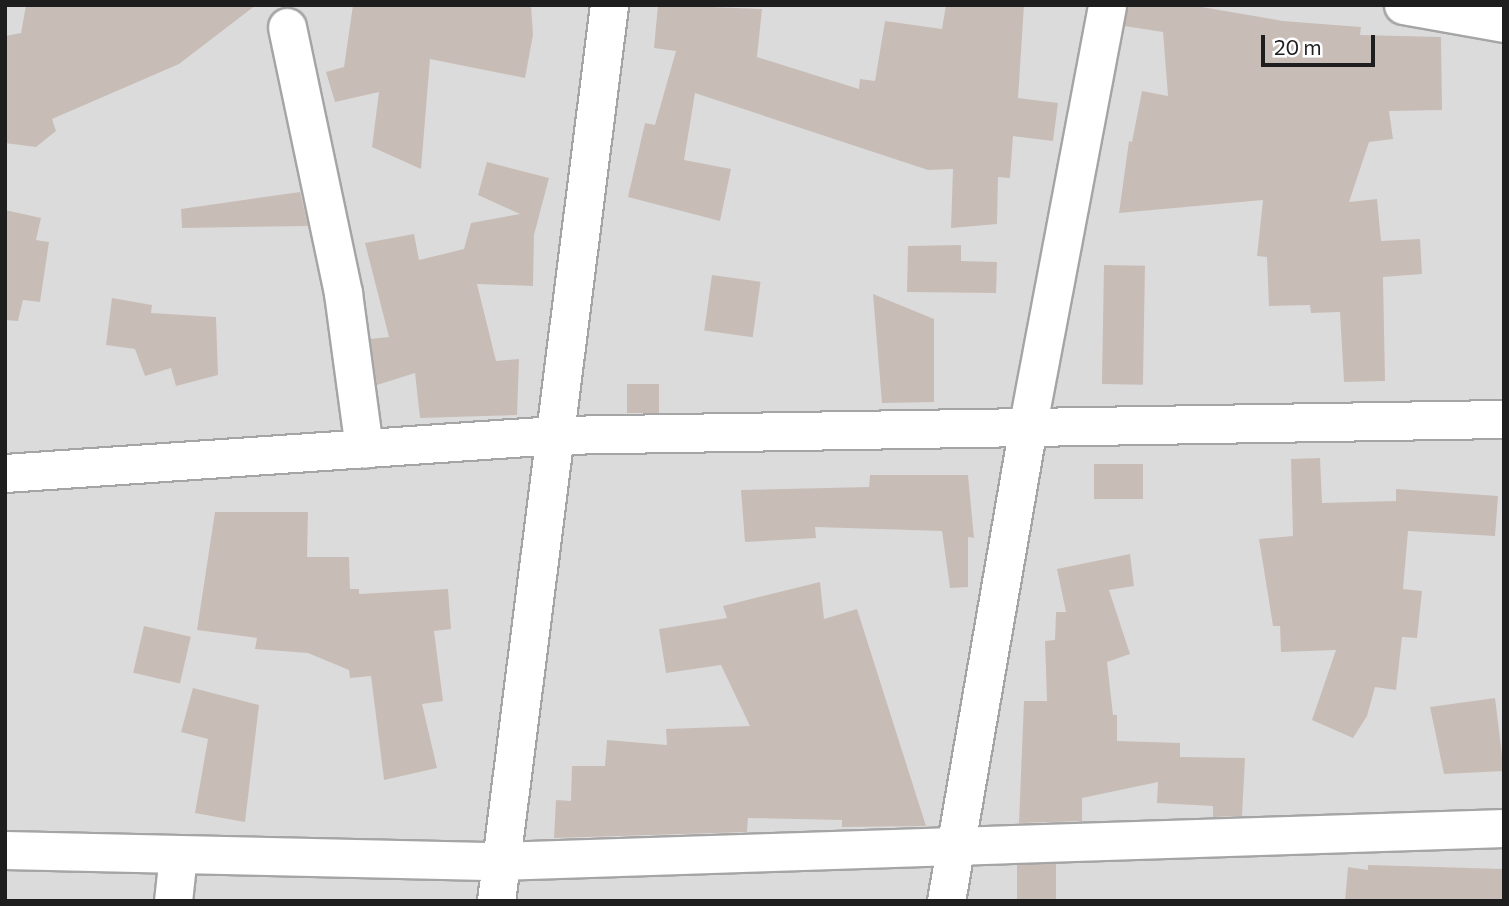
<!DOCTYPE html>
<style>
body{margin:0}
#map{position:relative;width:1509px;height:906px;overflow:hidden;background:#f0ebe3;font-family:Commissioner,sans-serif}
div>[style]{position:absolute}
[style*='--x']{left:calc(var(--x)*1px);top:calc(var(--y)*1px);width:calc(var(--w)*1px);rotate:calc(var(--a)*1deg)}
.residential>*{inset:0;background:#dcdbdb;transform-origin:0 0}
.building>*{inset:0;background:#c8bdb6;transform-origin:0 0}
.roads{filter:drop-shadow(2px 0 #a5a5a5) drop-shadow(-2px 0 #a5a5a5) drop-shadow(0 2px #a5a5a5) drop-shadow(0 -2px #a5a5a5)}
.minor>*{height:37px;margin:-18.5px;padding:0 18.5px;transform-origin:18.5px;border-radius:18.5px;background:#fff}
span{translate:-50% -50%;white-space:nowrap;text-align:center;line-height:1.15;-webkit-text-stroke:6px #fff;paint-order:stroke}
.frame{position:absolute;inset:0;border:7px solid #1e1e1e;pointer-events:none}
.scale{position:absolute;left:1261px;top:35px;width:114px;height:32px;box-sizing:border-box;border:4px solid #1e1e1e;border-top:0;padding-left:9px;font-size:21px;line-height:24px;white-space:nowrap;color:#1e1e1e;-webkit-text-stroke:5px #fff;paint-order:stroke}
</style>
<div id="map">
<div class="residential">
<i style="left:5px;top:5px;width:1499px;height:896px"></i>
</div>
<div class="building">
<i style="clip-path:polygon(26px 5px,256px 5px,179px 64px,52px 119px,56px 131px,36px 147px,5px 143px,5px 36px,21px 33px)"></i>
<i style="clip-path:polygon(353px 5px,531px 5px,533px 35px,525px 78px,430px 59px,421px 169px,372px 147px,379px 92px,335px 102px,326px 72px,344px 67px)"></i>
<i style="clip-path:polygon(658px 5px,762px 9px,757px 57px,859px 89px,860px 79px,875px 81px,885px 21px,942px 29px,946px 5px,1024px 5px,1018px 98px,1058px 103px,1053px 141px,1013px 136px,1010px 178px,998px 177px,997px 224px,951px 228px,953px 169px,928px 170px,695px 93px,684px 160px,731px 169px,720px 221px,628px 197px,645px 123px,655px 125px,676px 51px,654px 48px)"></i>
<i style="clip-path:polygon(1127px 5px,1190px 5px,1283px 21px,1361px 27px,1360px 35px,1441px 37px,1442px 110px,1389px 111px,1393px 139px,1369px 142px,1349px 202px,1377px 199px,1381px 241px,1420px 239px,1422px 274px,1383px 277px,1385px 381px,1344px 382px,1340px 312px,1311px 313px,1310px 305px,1269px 306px,1267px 257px,1257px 256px,1263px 200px,1119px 213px,1129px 141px,1132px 142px,1142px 91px,1168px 96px,1163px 32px,1124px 26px)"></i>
<i style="clip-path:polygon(487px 162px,549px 178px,534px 235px,533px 286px,477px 284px,496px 361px,519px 359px,517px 415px,420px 418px,415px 373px,377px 385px,370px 339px,389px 337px,365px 243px,414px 234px,419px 260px,464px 249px,471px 223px,520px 214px,478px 195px)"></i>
<i style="clip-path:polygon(300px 192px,308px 226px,182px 228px,181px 209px)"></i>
<i style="clip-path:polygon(5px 210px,41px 218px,36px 240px,49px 242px,40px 302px,23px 300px,18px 321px,5px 320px)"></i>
<i style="clip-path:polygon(961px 245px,961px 261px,997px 262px,996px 293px,907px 292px,908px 246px)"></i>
<i style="left:1104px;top:265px;width:41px;height:119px;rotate:1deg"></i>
<i style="left:712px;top:275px;width:49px;height:56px;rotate:8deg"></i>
<i style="clip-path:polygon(873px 294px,934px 319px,934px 402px,882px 403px)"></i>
<i style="clip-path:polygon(112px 298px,152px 305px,151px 313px,216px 317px,218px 375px,176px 386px,171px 368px,145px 376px,135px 349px,106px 345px)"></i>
<i style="left:627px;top:384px;width:32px;height:29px"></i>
<i style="clip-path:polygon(1320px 458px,1322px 503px,1396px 501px,1396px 489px,1498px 496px,1495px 536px,1408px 531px,1403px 589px,1422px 591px,1417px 638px,1402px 637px,1396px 690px,1375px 687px,1367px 716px,1353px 738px,1312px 720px,1336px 650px,1281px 652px,1280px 626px,1273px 626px,1259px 539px,1293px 536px,1291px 459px)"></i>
<i style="left:1143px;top:464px;width:35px;height:49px;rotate:90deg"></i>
<i style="clip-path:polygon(870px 475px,968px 475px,974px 538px,968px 537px,968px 587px,950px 588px,942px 531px,815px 527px,816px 538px,745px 542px,741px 490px,869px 487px)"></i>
<i style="clip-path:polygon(215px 512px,308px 512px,307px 557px,349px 557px,350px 589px,359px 589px,359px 594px,448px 589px,451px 629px,434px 631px,443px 701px,422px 704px,437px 768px,384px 780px,371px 676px,350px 678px,349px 670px,308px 653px,255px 649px,257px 638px,197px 630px)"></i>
<i style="clip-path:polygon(1130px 554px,1134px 586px,1109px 590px,1130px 654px,1107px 662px,1113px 715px,1117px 715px,1117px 741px,1180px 743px,1180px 757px,1245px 758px,1242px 816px,1213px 817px,1213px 806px,1157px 803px,1158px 782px,1082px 798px,1082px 821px,1019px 823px,1024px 701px,1047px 701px,1045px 641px,1055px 640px,1056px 612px,1066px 612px,1057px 569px)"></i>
<i style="clip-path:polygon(820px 582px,824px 619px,857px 609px,926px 826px,842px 827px,842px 820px,748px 818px,747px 832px,554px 838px,556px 800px,571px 801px,572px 766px,605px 766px,607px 740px,667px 745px,666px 729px,750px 726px,721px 665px,666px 673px,659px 629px,727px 618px,723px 606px)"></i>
<i style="left:144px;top:626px;width:48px;height:48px;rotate:13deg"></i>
<i style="clip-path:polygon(193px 688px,259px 705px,245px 822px,195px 813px,208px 739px,181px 732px)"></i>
<i style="clip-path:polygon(1495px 698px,1504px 771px,1444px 774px,1430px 707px)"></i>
<i style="left:1056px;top:864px;width:37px;height:39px;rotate:90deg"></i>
<i style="clip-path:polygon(1368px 865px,1504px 869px,1502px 901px,1345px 901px,1348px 867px,1368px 870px)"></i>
</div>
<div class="roads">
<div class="minor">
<i style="--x:1403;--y:5;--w:103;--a:10.1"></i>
<i style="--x:287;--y:27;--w:272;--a:78.1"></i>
<i style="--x:343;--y:293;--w:157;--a:82.3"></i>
<i style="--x:5;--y:473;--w:552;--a:-3.95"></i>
<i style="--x:556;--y:435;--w:948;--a:-0.97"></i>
<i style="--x:5;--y:850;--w:493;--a:1.3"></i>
<i style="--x:498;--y:861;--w:1007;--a:-1.88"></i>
<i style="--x:173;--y:901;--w:46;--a:-83.8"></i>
<i style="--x:496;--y:901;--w:903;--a:-82.81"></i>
<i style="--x:946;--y:901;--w:484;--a:-80.2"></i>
<i style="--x:1028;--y:424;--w:426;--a:-79.3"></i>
</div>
</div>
<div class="frame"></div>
<div class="scale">20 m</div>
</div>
